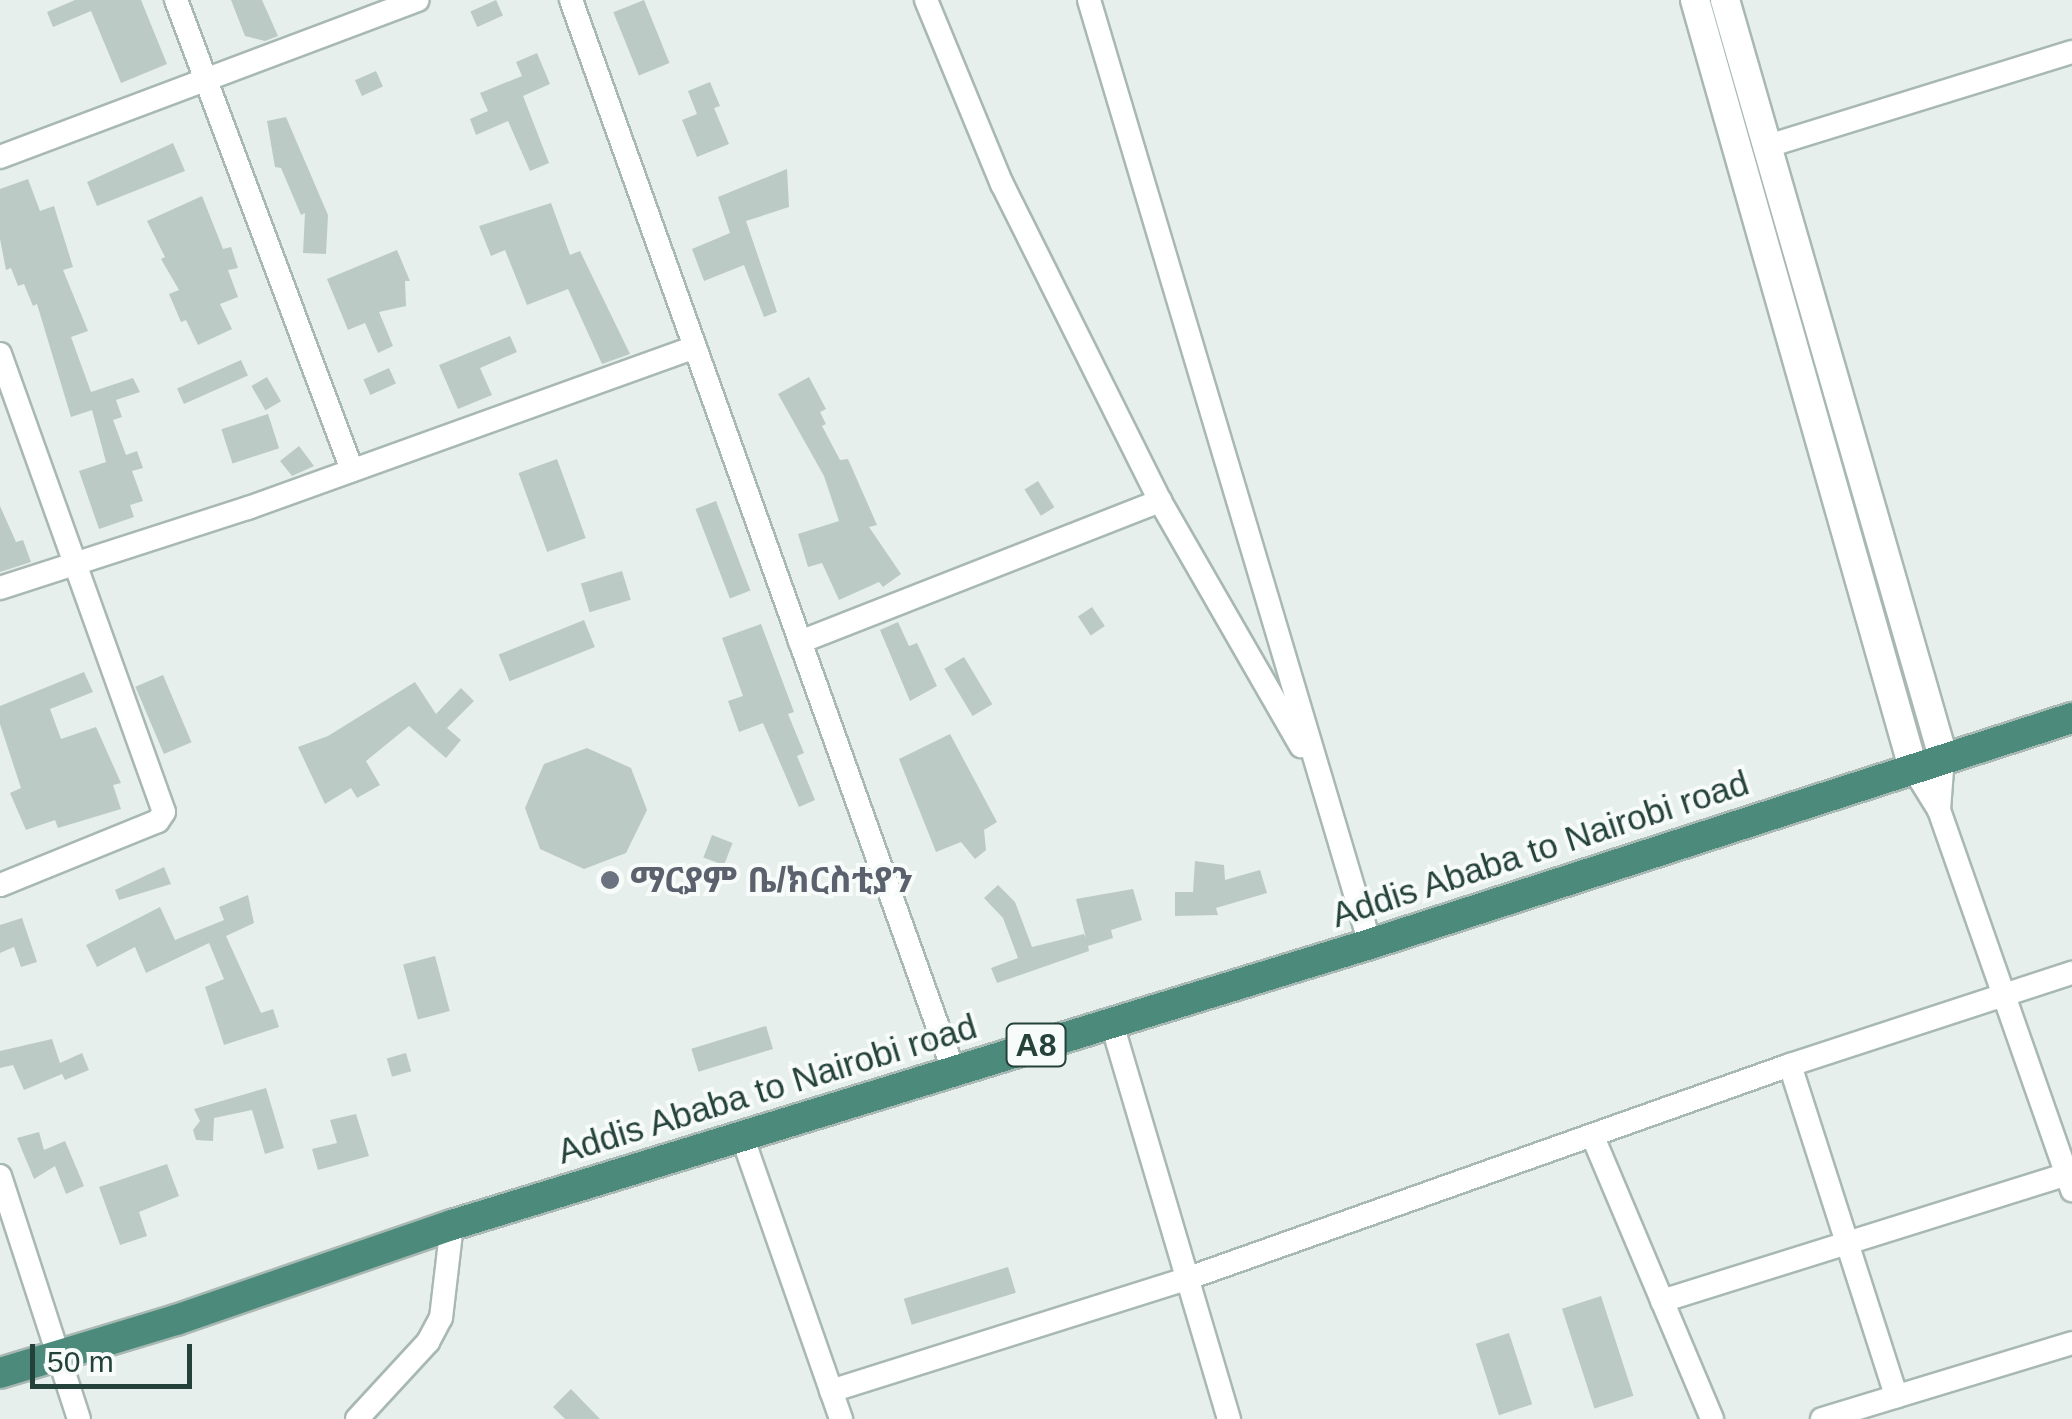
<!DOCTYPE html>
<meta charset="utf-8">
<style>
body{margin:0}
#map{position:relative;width:2072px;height:1419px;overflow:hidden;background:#e6efeb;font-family:Helvetica,"Noto Sans Ethiopic",sans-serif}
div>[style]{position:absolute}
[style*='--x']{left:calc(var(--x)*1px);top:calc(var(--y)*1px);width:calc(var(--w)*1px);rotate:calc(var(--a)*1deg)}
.building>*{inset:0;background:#bbcac4;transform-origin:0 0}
.roads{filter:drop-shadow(2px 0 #a8b8b2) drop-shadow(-2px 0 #a8b8b2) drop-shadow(0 2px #a8b8b2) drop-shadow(0 -2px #a8b8b2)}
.minor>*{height:22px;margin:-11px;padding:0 11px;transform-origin:11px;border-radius:11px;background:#fff}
.tertiary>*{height:28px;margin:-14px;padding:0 14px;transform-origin:14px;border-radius:14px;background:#fff}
.trunk>*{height:30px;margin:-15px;padding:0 15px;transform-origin:15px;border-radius:15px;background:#4c8a7c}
.dots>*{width:28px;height:28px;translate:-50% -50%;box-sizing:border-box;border:5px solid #f7fbf9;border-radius:50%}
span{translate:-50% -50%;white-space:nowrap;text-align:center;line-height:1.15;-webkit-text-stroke:8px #f7fbf9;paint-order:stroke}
.shield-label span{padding:2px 8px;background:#f7fbf9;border:2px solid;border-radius:8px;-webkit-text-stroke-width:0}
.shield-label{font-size:32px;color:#24423a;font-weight:700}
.street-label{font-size:35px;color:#24423a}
.worship-label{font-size:35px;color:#5b616d;font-weight:700}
.left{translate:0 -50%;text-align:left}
.scale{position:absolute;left:30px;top:1344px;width:162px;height:45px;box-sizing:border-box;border:5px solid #24423a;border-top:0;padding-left:12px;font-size:30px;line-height:35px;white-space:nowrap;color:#24423a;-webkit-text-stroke:8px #f7fbf9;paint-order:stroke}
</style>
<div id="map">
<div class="building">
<i style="clip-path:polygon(75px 0,141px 0,167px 64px,121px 83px,91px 11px,53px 27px,47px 12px)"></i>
<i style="clip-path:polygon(231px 0,262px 0,278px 36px,265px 41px,245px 36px)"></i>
<i style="left:496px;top:0;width:17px;height:28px;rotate:66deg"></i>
<i style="left:644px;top:0;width:68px;height:33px;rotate:68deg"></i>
<i style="clip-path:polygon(537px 53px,550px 84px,523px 96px,549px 163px,530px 171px,508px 121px,476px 135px,470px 119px,488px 111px,480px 93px,522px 76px,516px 62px)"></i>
<i style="left:376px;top:71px;width:17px;height:23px;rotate:66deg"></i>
<i style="clip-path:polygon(710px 82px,720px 106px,714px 108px,729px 144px,697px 157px,682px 120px,697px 114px,688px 91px)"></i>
<i style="clip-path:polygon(286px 117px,328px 215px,326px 254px,303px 253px,305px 213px,301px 215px,281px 168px,275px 167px,267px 121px)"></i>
<i style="clip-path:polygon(173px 143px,185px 171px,97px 206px,87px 182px)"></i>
<i style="clip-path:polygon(787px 169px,789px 207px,746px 221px,777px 312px,764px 317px,744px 265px,704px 281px,692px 249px,730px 233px,718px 197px)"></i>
<i style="clip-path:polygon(28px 179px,40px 211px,54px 206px,73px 267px,63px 270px,88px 331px,71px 337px,91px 392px,133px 378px,140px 392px,116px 400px,122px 417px,113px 420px,126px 455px,137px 451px,143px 468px,132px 471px,143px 501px,130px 505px,134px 517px,99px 529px,79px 471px,106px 462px,92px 410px,71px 417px,37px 304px,33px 306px,24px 284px,18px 286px,11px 268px,6px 270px,0 239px,0 189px)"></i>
<i style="clip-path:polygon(202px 196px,223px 249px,231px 247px,238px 268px,228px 270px,238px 297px,220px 304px,232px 329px,198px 345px,186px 320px,181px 322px,169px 294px,179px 290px,161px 259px,165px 257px,147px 221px)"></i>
<i style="clip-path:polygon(551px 203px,570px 255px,580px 251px,630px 354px,602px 364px,568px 289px,527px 305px,505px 250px,491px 256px,479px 226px)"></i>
<i style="clip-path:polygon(397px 250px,410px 281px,405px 281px,406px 306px,379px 312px,393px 346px,378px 353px,365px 323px,348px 330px,327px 279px)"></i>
<i style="clip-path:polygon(510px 336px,517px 352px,480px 368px,492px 395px,458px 409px,439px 365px)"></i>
<i style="left:241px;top:360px;width:17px;height:70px;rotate:66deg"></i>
<i style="left:389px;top:368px;width:17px;height:28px;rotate:66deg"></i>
<i style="left:267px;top:377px;width:28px;height:18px;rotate:60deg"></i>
<i style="clip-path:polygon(809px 377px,826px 409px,820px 412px,826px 424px,822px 426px,840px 460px,848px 459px,877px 525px,869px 527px,901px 574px,883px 587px,879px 582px,839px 600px,822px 563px,808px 567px,798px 534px,839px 521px,824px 476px,778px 394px)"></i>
<i style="left:268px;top:414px;width:36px;height:49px;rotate:72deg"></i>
<i style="clip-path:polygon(299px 446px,314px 466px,292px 476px,280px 461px)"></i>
<i style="left:557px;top:459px;width:84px;height:41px;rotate:70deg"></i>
<i style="left:1038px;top:481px;width:31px;height:16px;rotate:58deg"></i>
<i style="left:716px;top:501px;width:96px;height:22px;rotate:69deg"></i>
<i style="clip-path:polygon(0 506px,16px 542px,23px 540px,31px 562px,0 572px)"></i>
<i style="left:622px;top:571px;width:30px;height:43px;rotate:73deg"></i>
<i style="left:1092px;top:607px;width:23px;height:17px;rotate:56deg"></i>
<i style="left:584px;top:620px;width:29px;height:92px;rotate:68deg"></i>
<i style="clip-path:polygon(898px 622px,909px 646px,917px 643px,937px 686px,910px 701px,880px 630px)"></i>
<i style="clip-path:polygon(761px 624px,794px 712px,788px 714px,804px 753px,797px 756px,815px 800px,799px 807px,763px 723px,739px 732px,728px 701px,743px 696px,722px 638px)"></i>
<i style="left:964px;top:657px;width:55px;height:23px;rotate:59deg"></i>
<i style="clip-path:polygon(84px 672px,93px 692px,50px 709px,61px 739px,96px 727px,121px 783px,113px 785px,121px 809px,58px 828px,55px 820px,26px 830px,10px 793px,21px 788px,0 724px,0 706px)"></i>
<i style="left:163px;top:675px;width:73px;height:30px;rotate:67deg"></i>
<i style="clip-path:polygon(415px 682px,436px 714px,461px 688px,474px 701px,447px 728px,461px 740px,446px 758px,409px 726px,366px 761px,380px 785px,357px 798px,351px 788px,325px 804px,298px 747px,328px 736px)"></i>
<i style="clip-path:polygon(950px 734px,997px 822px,984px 830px,986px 850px,975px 859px,961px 842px,936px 852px,899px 759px)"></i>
<i style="clip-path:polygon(587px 748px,631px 768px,647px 810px,626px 853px,584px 869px,540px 849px,525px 808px,544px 764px)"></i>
<i style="left:712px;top:835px;width:22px;height:24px;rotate:21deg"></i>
<i style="clip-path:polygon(1195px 861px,1224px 865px,1225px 880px,1260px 870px,1267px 893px,1216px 908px,1218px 915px,1175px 916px,1175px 892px,1193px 892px)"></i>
<i style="clip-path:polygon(164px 867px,171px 884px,119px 900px,115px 890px)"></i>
<i style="clip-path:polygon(998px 885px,1015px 902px,1032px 947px,1084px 934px,1086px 938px,1076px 899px,1133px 889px,1142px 920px,1111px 930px,1113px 938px,1088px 946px,1089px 951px,997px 983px,991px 968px,1018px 958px,1003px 918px,984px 898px)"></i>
<i style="clip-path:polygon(248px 895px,254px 923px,226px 936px,261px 1013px,273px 1009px,279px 1027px,224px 1045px,205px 987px,224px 979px,209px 943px,146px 973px,135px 947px,97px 967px,86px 945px,160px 907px,175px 940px,224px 920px,219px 907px)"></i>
<i style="clip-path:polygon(22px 918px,37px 962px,21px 967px,14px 947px,0 953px,0 925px)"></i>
<i style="left:435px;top:956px;width:57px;height:33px;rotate:75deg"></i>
<i style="left:766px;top:1026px;width:24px;height:78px;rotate:73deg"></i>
<i style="clip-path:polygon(52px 1039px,60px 1063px,82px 1053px,89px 1070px,65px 1080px,62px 1074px,24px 1090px,13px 1065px,0 1068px,0 1051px)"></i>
<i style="left:406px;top:1053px;width:19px;height:20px;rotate:74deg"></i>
<i style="clip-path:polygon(266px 1088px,284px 1148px,265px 1154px,252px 1110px,214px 1118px,213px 1141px,196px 1140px,193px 1130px,200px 1121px,194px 1109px)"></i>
<i style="clip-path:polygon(356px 1114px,369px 1156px,318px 1170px,312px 1149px,337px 1143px,330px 1120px)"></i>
<i style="clip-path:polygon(39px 1132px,44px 1150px,65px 1141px,84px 1186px,66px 1194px,55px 1166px,34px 1179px,17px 1138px)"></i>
<i style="clip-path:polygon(167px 1164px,179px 1196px,139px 1212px,147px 1236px,120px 1245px,99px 1187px)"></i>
<i style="left:1008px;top:1267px;width:27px;height:109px;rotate:73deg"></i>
<i style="left:1601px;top:1296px;width:105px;height:41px;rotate:72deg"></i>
<i style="left:1509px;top:1333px;width:75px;height:35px;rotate:72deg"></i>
<i style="clip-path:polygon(571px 1389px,600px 1419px,565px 1419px,553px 1407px)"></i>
</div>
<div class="roads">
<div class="minor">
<i style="--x:176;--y:0;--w:502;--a:69.47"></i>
<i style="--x:571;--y:0;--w:1135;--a:70.34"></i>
<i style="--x:926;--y:0;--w:199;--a:67.6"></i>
<i style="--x:1002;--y:184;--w:354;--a:63.5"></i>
<i style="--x:1160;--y:501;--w:283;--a:60.1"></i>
<i style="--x:1089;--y:0;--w:985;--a:73.42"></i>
<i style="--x:1768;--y:146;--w:318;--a:-17.2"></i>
<i style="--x:0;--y:157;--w:446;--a:-20.6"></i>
<i style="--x:0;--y:354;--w:486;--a:70.3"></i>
<i style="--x:164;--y:812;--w:11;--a:124"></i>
<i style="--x:158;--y:821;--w:170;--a:157.9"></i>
<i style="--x:0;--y:588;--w:261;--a:-17.9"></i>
<i style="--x:248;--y:508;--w:475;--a:-19.8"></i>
<i style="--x:800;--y:642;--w:387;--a:-21.4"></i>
<i style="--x:1913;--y:768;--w:49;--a:58.2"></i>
<i style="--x:1939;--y:810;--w:53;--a:-85.7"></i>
<i style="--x:1939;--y:810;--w:403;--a:70.7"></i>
<i style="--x:1112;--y:1024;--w:412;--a:73.5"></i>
<i style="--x:1790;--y:1065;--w:348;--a:72.2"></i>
<i style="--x:742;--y:1136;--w:300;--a:70.7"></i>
<i style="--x:1593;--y:1137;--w:306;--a:67.1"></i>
<i style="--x:0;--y:1176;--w:256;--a:72"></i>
<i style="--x:1662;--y:1301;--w:424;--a:-17.4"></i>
<i style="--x:831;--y:1391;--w:372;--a:-17.5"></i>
<i style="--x:1186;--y:1279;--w:641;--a:-19.51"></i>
<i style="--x:1790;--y:1065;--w:297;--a:-18.1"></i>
<i style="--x:357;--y:1419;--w:105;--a:-47.3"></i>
<i style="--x:428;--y:1342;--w:27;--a:-62"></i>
<i style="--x:441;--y:1318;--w:94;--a:-83.3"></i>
<i style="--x:1822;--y:1419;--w:261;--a:-16.9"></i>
</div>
<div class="tertiary">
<i style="--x:1695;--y:0;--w:798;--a:74.15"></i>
<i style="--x:1725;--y:0;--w:788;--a:73.93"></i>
</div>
<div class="trunk">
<i style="--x:0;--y:1373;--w:184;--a:-16.8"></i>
<i style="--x:176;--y:1320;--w:292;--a:-19"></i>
<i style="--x:452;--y:1225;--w:960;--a:-17.02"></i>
<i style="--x:1370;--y:944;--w:737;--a:-17.85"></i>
</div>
</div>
<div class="dots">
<i style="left:610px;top:880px;background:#6b7280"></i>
</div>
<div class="shield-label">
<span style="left:1036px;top:1045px">A8</span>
</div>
<div class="street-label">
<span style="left:1540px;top:849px;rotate:-18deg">Addis Ababa to Nairobi road</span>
<span style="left:767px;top:1089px;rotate:-17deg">Addis Ababa to Nairobi road</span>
</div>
<div class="worship-label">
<span class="left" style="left:630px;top:880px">ማርያም ቤ/ክርስቲያን</span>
</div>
<div class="scale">50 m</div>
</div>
